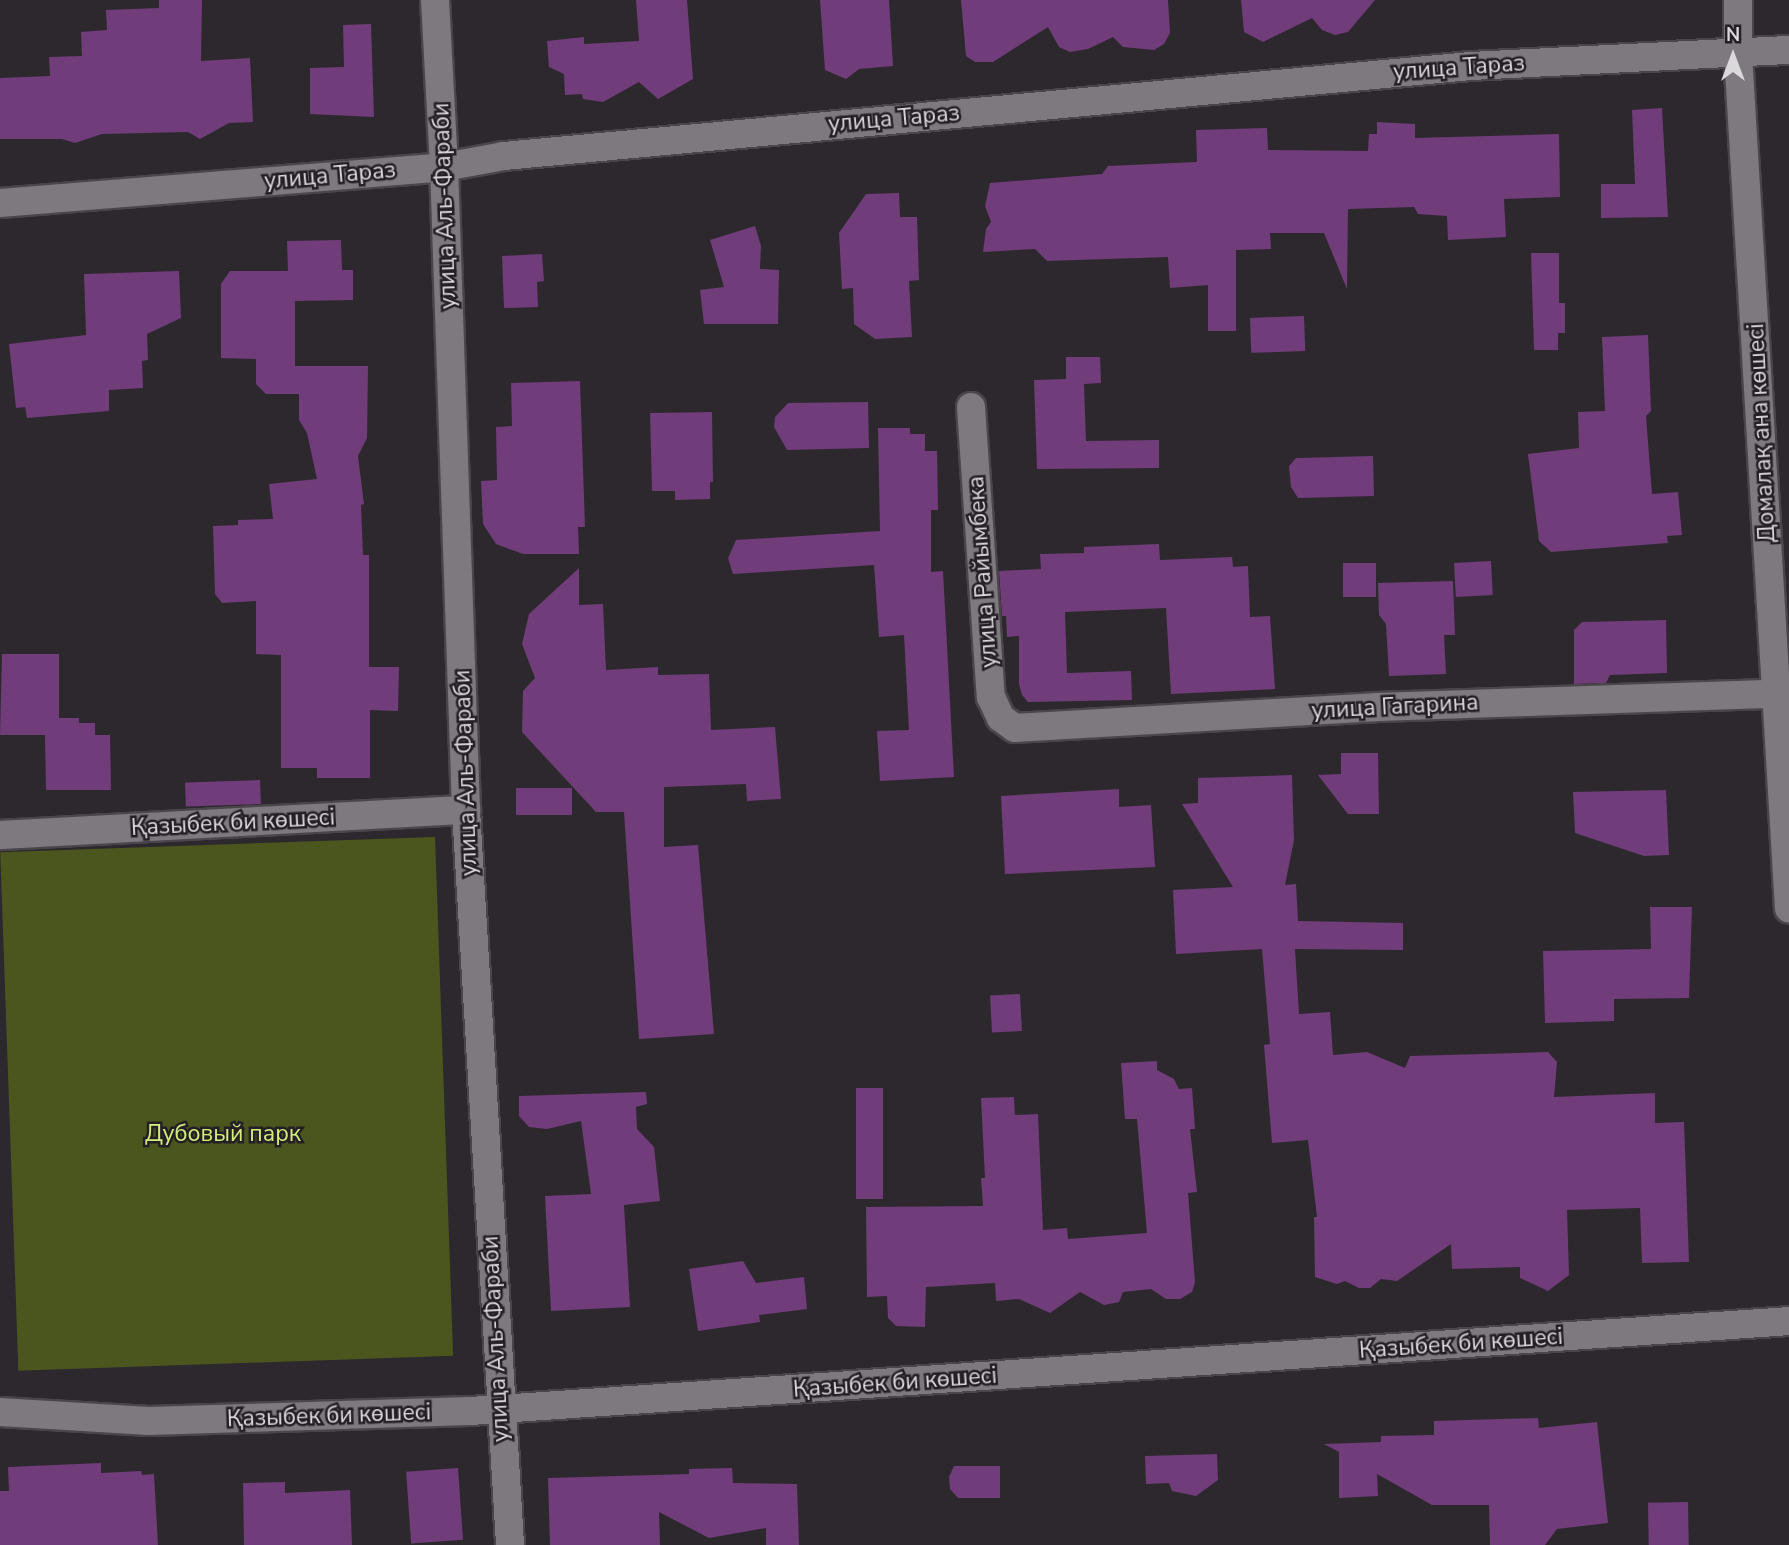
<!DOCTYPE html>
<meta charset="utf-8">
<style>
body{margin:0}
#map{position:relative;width:1789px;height:1545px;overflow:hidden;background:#2d282e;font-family:"Nunito Sans",sans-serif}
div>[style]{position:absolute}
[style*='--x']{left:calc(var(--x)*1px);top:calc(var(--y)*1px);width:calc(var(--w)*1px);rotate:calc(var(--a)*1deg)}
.green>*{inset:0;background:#4a561d;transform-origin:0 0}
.building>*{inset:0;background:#703d7a;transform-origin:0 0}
.roads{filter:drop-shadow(2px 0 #49454a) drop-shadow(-2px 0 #49454a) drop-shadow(0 2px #49454a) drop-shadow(0 -2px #49454a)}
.minor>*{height:28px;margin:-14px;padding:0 14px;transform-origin:14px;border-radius:14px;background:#7e787f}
span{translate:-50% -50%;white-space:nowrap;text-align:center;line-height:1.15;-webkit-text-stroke:5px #241f25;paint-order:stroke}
.street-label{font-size:23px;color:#dbd8dc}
.park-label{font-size:23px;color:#d3ed7d}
.north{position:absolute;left:1698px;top:21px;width:70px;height:70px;-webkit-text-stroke:5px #241f25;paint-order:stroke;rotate:0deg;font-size:19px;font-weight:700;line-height:28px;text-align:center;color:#dbd8dc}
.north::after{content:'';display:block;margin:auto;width:24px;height:32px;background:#dbd8dc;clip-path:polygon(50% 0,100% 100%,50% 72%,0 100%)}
</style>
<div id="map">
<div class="green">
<i style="left:435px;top:837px;width:519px;height:435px;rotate:88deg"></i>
</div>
<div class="building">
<i style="clip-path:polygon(159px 0,202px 0,201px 61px,250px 58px,253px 122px,229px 123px,200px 139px,188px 132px,102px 134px,75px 143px,62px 139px,0 139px,0 78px,50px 76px,49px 57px,82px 56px,81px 32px,107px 30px,106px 10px,159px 8px)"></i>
<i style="clip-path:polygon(636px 0,687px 0,693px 79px,658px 99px,639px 82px,603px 102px,583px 99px,582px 94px,565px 95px,564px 74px,549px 67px,547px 41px,584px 37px,584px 44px,639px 41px)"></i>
<i style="clip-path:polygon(820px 0,889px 0,893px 66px,859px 69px,846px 79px,825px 70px)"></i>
<i style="clip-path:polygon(961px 0,1168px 0,1170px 33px,1164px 44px,1154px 50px,1123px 47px,1113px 37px,1088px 49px,1070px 52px,1059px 47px,1048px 27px,993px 62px,975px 62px,966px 56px)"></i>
<i style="clip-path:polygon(1241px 0,1375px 0,1348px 32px,1335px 35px,1322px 30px,1312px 18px,1263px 42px,1244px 32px)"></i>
<i style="clip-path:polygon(371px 24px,374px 117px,310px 114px,310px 68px,344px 67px,343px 25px)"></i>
<i style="clip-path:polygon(1662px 108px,1668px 217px,1601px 218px,1601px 184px,1635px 184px,1632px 110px)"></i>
<i style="clip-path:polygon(1377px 122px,1415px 124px,1415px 138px,1559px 134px,1560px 197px,1504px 199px,1506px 237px,1448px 240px,1447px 216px,1418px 214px,1414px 207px,1348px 209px,1347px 289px,1324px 233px,1270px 233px,1271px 249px,1236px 250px,1236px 331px,1208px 331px,1208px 285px,1170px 288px,1168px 257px,1047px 261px,1035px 249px,983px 252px,986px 229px,991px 222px,985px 206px,990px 183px,1102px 174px,1108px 166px,1197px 162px,1196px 130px,1267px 128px,1268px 150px,1368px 151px,1369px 134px,1377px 134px)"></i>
<i style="clip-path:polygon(899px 193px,900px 217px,917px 217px,919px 280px,909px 281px,912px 337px,875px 339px,854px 324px,853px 288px,842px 289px,839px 233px,866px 194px)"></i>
<i style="clip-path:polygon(755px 226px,761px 246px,760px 269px,779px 270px,778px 324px,704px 324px,700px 290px,724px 287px,710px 240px)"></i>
<i style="clip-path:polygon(341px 240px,342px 270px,353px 270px,353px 300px,295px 301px,295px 366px,368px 366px,367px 438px,358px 456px,364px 504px,361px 505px,363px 555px,369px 555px,369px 667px,399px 667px,398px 711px,370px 710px,370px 778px,317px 778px,317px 768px,281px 768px,281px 655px,256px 654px,256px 601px,222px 603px,215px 594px,213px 526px,238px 525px,238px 520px,273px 519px,269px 484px,317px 479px,307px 433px,299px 420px,299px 394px,266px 394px,256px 384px,256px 359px,221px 358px,221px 284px,230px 271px,288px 271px,287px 241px)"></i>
<i style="clip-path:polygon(1531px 253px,1559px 253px,1559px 303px,1565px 303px,1565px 333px,1558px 333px,1558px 350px,1534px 350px)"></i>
<i style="clip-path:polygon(542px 254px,544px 281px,537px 282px,538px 307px,504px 308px,502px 256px)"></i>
<i style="clip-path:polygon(179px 271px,181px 318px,147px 334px,148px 360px,142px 361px,143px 388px,109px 390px,109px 411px,27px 418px,25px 407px,16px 408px,9px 344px,86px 335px,84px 274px)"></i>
<i style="left:1304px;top:316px;width:35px;height:54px;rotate:88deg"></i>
<i style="clip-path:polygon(1648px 335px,1651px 411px,1646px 416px,1652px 494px,1678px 492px,1682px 535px,1667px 536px,1668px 543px,1551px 552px,1539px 541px,1528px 454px,1579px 448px,1578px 412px,1605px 411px,1602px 337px)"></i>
<i style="clip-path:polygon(1066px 357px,1100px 357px,1101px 383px,1084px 384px,1086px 441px,1159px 440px,1159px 468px,1037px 469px,1034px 380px,1066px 379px)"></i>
<i style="clip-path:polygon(580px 381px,585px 527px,578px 527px,579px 554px,523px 554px,496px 544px,483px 524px,481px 481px,497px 480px,496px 427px,512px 426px,511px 383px)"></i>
<i style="clip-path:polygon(868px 402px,869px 448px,787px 450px,774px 427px,775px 417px,788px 403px)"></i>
<i style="clip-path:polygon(712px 412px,713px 482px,710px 482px,710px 499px,675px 500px,675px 491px,652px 491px,650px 413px)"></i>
<i style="clip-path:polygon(878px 428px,910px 428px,910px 434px,925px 434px,925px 451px,937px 451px,938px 510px,931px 510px,931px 572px,943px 571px,954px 777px,880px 781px,877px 731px,909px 730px,904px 635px,879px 637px,874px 565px,733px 574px,728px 558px,736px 540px,880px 531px)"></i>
<i style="clip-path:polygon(1373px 456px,1374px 496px,1298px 498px,1291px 487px,1289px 466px,1296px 458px)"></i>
<i style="clip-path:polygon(1159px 544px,1160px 560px,1232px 557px,1233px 567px,1248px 566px,1250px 617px,1270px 616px,1275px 689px,1171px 694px,1166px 608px,1065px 612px,1067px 673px,1131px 671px,1132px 700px,1028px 702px,1022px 695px,1019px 684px,1019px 636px,1007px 637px,1006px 616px,1002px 616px,999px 571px,1041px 569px,1040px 554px,1084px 553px,1084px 547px)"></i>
<i style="left:1491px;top:561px;width:34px;height:37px;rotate:87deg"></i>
<i style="left:1343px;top:563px;width:33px;height:34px"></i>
<i style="clip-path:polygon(579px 568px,579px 605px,603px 604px,606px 670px,658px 667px,658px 675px,709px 674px,711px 730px,775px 727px,781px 799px,747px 801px,746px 784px,664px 787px,664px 847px,698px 845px,714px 1034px,639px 1039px,624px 812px,596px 812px,522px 732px,523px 691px,535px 678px,522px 644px,529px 614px)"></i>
<i style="clip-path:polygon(1453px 581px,1455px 635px,1444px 635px,1446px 674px,1389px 676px,1386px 624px,1379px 615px,1378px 583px)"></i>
<i style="clip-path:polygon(1666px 620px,1667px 673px,1610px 675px,1606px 683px,1574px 684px,1574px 630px,1582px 622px)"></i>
<i style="clip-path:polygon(2px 654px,59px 654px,59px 718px,79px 718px,79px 723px,95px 723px,95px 735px,110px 735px,111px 790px,46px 790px,45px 735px,0 735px)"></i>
<i style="clip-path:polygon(1341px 753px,1378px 753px,1379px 814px,1348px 814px,1318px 775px,1341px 774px)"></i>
<i style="clip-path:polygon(1292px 775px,1294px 840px,1285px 885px,1296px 884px,1298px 921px,1403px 923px,1403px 950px,1295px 949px,1299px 1014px,1330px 1012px,1333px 1055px,1367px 1052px,1405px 1068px,1410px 1056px,1548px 1052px,1557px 1062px,1554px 1097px,1655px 1093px,1655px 1123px,1684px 1122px,1689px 1262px,1642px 1263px,1640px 1208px,1567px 1210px,1569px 1275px,1548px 1291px,1520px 1278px,1520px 1267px,1452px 1269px,1451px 1244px,1397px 1281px,1381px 1279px,1370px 1288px,1359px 1288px,1345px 1281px,1337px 1284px,1315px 1277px,1314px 1217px,1317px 1217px,1308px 1140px,1272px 1143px,1264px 1045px,1270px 1044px,1262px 949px,1176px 954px,1173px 890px,1233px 887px,1182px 804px,1198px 803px,1198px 778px)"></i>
<i style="left:260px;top:780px;width:24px;height:75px;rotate:88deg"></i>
<i style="left:516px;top:788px;width:56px;height:27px"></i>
<i style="clip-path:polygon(1119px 789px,1119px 807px,1151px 805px,1155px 867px,1005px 874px,1001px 796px)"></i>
<i style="clip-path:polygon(1666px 790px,1669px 855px,1644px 856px,1575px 833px,1573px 792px)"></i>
<i style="clip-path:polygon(1650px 907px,1692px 907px,1689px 998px,1614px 999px,1614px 1021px,1545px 1023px,1543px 951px,1651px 949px)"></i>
<i style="left:1020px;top:994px;width:37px;height:30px;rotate:87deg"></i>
<i style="clip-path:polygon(1157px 1061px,1157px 1070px,1174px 1079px,1179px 1089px,1192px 1088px,1195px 1129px,1190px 1129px,1197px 1192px,1188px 1193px,1195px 1282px,1192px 1292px,1180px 1299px,1166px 1299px,1151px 1289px,1123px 1292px,1119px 1302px,1104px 1305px,1080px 1292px,1050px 1313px,1019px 1299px,996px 1301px,995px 1283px,926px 1287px,925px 1327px,896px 1326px,888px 1318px,887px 1296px,867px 1297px,866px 1207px,983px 1206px,981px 1178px,985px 1178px,981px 1098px,1014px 1097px,1015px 1115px,1038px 1114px,1043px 1230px,1067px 1228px,1068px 1239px,1147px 1233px,1137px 1119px,1125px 1119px,1121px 1063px)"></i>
<i style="left:856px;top:1088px;width:27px;height:111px"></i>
<i style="clip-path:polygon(646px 1092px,647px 1104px,636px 1107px,637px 1129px,654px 1147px,660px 1201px,624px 1205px,630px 1307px,551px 1311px,545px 1196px,591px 1194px,581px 1121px,547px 1129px,529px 1127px,519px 1116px,519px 1096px)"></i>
<i style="clip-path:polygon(743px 1261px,756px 1283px,804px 1277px,807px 1309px,759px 1315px,760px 1322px,698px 1331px,689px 1269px)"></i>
<i style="clip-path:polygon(1538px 1418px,1539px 1428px,1597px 1422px,1608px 1523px,1557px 1529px,1545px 1545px,1490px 1545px,1489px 1505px,1432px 1505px,1377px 1474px,1378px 1496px,1339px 1498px,1339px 1452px,1324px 1444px,1381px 1442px,1381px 1436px,1434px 1435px,1434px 1421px)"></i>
<i style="clip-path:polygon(1217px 1454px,1218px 1480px,1196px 1496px,1172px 1491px,1169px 1483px,1146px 1484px,1145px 1456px)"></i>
<i style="clip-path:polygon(101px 1463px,101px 1473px,141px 1471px,142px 1475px,154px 1474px,158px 1545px,0 1545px,0 1491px,9px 1491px,8px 1467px)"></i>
<i style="clip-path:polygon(954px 1466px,1000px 1466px,1000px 1498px,958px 1498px,950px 1489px,949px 1477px)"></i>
<i style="left:458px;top:1468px;width:72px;height:52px;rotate:86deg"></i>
<i style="clip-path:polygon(732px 1468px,733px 1483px,797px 1484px,799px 1545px,766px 1545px,766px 1528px,709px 1538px,659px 1512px,660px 1545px,550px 1545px,548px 1478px,689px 1474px,689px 1469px)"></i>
<i style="clip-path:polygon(285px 1482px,285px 1493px,350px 1490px,352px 1545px,244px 1545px,243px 1483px)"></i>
<i style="left:1688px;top:1502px;width:43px;height:40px;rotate:89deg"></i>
</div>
<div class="roads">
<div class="minor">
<i style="--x:435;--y:0;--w:167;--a:86.9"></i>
<i style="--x:444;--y:167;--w:643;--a:88.04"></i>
<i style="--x:466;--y:810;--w:736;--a:86.57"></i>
<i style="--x:1738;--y:0;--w:53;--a:90"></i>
<i style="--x:1738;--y:53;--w:857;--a:86.59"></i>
<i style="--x:0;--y:203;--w:445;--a:-4.6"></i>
<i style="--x:444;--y:167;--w:61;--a:-10.4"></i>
<i style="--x:504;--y:156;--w:971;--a:-5.32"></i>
<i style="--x:1471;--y:66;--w:318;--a:-2.9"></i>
<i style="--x:971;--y:407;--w:291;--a:86.1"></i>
<i style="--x:991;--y:697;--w:23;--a:65"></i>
<i style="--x:1001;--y:718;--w:17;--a:36"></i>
<i style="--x:1015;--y:728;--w:363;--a:-3.3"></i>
<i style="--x:1377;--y:707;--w:398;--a:-1.9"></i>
<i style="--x:0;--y:835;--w:467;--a:-3.1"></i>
<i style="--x:0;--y:1412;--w:149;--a:3.5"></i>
<i style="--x:149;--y:1421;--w:321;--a:-1.8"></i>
<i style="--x:470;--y:1411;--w:1322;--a:-3.9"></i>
</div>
</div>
<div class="street-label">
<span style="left:1459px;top:68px;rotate:-4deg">улица Тараз</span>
<span style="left:894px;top:119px;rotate:-5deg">улица Тараз</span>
<span style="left:330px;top:176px;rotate:-5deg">улица Тараз</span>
<span style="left:445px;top:206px;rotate:-92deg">улица Аль-Фараби</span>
<span style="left:1762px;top:433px;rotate:-93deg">Домалақ ана көшесі</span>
<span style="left:983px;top:572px;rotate:-94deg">улица Райымбека</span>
<span style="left:1395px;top:707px;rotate:-3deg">улица Гагарина</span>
<span style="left:466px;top:773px;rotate:-92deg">улица Аль-Фараби</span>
<span style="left:233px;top:823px;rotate:-3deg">Қазыбек би көшесі</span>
<span style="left:496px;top:1339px;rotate:-93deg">улица Аль-Фараби</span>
<span style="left:1461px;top:1344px;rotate:-4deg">Қазыбек би көшесі</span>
<span style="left:895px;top:1383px;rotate:-4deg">Қазыбек би көшесі</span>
<span style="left:329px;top:1416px;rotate:-2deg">Қазыбек би көшесі</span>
</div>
<div class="park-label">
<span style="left:223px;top:1134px">Дубовый парк</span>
</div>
<div class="north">N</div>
</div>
